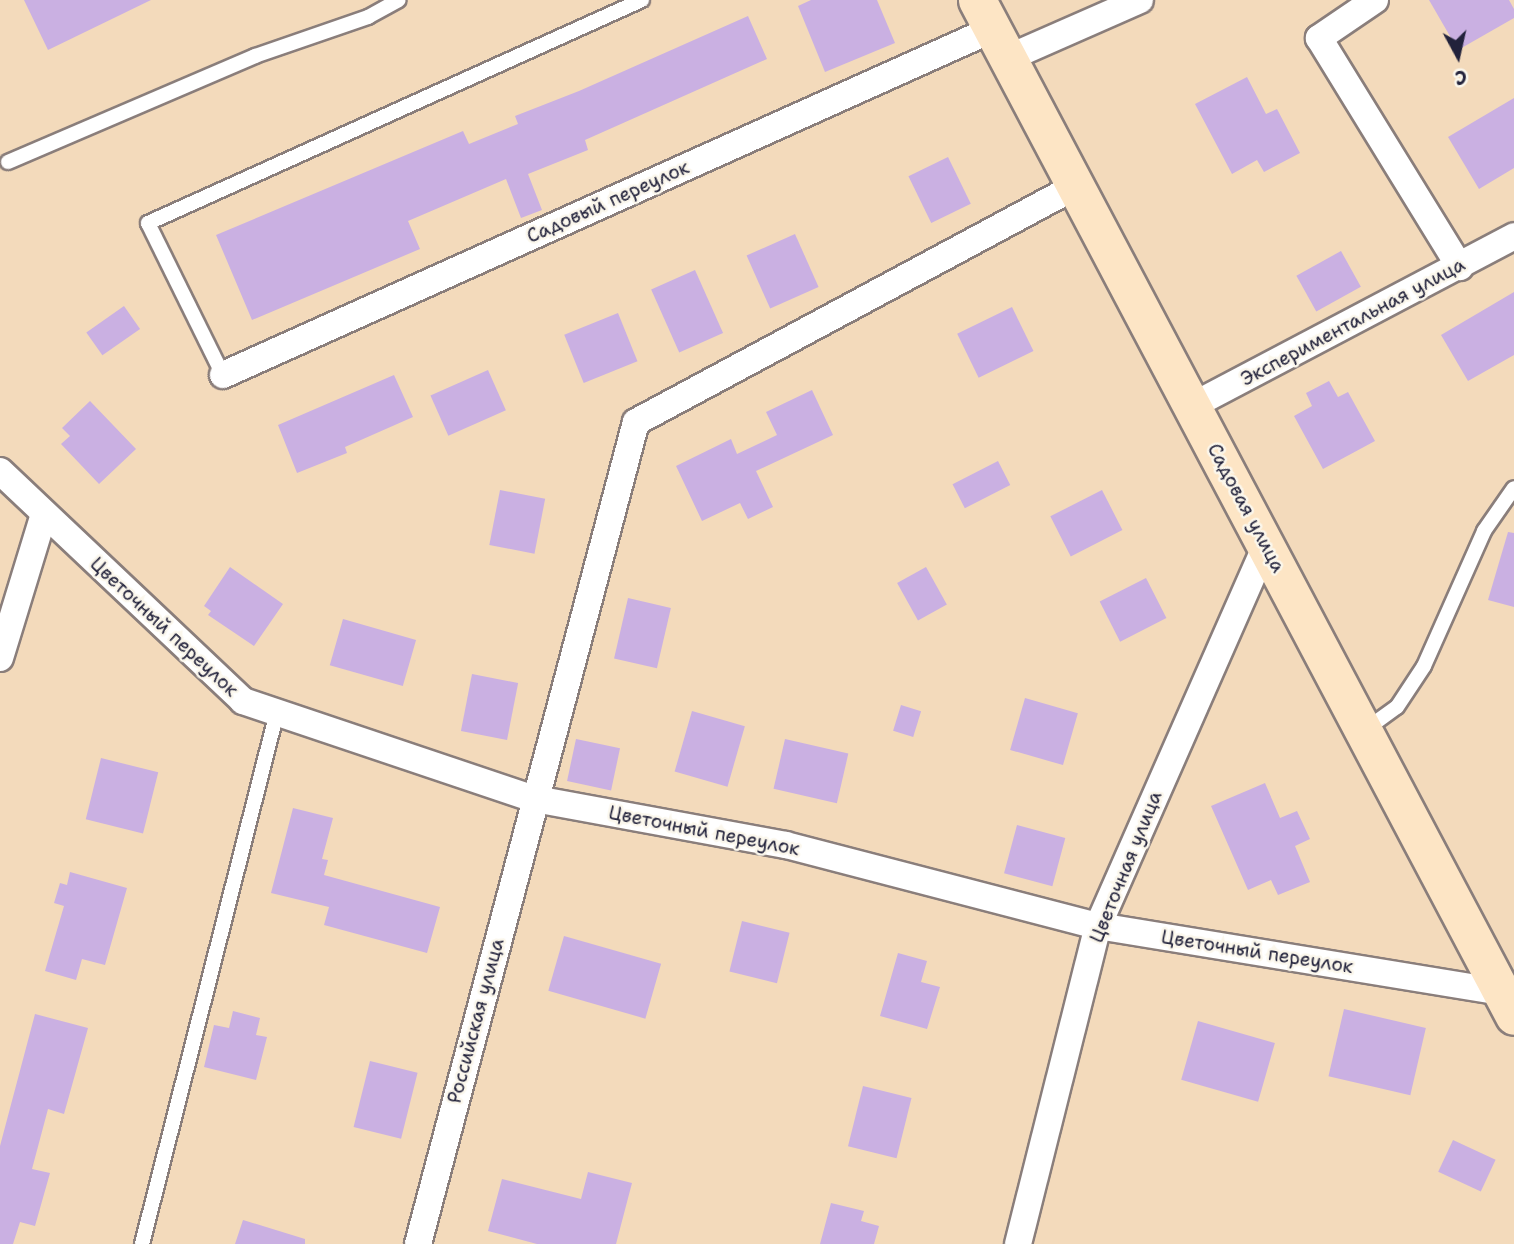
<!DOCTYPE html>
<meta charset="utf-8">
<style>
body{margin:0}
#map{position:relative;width:1514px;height:1244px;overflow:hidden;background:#f3dabb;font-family:"Shantell Sans",sans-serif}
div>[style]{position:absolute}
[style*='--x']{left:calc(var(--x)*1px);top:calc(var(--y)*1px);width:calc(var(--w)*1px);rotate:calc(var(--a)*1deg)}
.building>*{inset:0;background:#cab0e2;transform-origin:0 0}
.roads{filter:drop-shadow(2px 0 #8a7e7b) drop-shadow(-2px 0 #8a7e7b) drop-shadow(0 2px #8a7e7b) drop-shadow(0 -2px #8a7e7b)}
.service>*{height:14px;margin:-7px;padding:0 7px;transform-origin:7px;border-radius:7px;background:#fff}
.minor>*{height:26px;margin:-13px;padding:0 13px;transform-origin:13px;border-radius:13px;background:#fff}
.secondary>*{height:37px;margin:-18.5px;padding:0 18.5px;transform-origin:18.5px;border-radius:18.5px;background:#fde5c5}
span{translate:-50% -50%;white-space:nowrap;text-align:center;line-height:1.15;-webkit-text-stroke:5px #fbf7ec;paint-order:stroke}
.street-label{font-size:19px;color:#22223b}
.north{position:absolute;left:1423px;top:21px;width:70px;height:70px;-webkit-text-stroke:5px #fbf7ec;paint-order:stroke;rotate:172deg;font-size:19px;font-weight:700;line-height:28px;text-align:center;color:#22223b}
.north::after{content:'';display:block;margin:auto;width:24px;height:32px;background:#22223b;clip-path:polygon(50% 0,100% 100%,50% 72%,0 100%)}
</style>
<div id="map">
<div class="building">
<i style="clip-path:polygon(24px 0,151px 0,48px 50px)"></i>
<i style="clip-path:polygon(811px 0,877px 0,895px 43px,825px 72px,798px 6px)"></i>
<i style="clip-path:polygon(1429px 0,1509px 0,1514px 9px,1514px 18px,1458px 50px)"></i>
<i style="clip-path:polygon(748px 16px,767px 59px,585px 140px,588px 150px,528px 174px,542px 210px,521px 218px,506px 179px,408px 221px,420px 249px,252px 320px,216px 235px,463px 131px,469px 144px,518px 124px,515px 116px,579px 91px)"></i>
<i style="clip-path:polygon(1247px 77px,1266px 114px,1277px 109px,1300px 153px,1264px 172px,1257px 160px,1232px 174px,1195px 104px)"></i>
<i style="clip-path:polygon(1514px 98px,1514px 168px,1479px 189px,1448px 137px)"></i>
<i style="left:948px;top:157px;width:52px;height:44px;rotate:64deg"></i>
<i style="left:795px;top:234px;width:58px;height:53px;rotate:66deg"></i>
<i style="left:1341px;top:251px;width:41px;height:51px;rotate:61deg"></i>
<i style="left:695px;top:270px;width:69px;height:48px;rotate:66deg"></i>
<i style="clip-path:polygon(1514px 292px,1514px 355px,1468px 381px,1441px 335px)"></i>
<i style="left:124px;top:306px;width:28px;height:46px;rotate:55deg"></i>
<i style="left:1012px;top:307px;width:49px;height:61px;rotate:64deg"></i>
<i style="left:618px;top:313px;width:52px;height:58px;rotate:68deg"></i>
<i style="left:488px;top:370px;width:44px;height:63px;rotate:66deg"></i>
<i style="clip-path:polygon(394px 375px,413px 417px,345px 447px,347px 453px,297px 473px,278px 425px)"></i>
<i style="clip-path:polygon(1329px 381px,1338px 397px,1348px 392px,1375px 441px,1323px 469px,1294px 416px,1312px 406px,1306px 393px)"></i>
<i style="clip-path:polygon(812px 390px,833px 435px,756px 471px,773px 507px,748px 519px,740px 503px,702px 521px,676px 466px,731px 439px,737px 454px,777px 435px,766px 412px)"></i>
<i style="clip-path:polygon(90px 401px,136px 449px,99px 484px,61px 444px,70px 436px,62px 428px)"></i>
<i style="left:998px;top:461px;width:27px;height:51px;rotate:63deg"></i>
<i style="left:500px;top:490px;width:46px;height:56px;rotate:11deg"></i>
<i style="left:1102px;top:490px;width:45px;height:58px;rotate:63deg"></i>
<i style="clip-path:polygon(1508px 532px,1514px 533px,1514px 607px,1488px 600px)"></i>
<i style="clip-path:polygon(230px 567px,283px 604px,254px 646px,208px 615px,211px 611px,204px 606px)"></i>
<i style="left:926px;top:567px;width:43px;height:33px;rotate:61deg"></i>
<i style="left:1146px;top:578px;width:45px;height:52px;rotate:63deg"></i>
<i style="left:628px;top:598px;width:44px;height:62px;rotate:13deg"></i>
<i style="left:343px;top:619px;width:76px;height:48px;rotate:16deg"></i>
<i style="left:472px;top:674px;width:47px;height:58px;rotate:11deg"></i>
<i style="left:1025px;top:698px;width:55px;height:54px;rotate:16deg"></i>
<i style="left:901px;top:705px;width:21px;height:27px;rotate:17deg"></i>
<i style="left:692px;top:711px;width:55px;height:63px;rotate:16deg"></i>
<i style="left:576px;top:739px;width:45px;height:43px;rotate:12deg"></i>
<i style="left:785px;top:739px;width:65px;height:51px;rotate:13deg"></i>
<i style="left:101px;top:758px;width:59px;height:63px;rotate:14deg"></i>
<i style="clip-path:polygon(1265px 783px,1280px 818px,1297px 811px,1310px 839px,1295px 846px,1310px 882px,1278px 895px,1271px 880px,1248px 890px,1211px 806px)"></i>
<i style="clip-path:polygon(293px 808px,333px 818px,322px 859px,328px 860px,324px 875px,440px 907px,427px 953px,324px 925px,329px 907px,271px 893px)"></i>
<i style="left:1017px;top:825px;width:50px;height:50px;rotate:15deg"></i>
<i style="clip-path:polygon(70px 872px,127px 888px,105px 965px,82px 959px,76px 980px,45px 971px,64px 906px,54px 903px,60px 883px,67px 885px)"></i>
<i style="left:742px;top:921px;width:49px;height:52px;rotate:14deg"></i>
<i style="left:564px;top:936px;width:101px;height:57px;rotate:16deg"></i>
<i style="clip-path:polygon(898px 953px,927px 961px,921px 982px,940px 987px,927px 1029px,880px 1016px)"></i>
<i style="left:1344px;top:1009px;width:84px;height:69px;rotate:13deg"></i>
<i style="clip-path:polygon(233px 1011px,260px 1018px,256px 1035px,267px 1037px,256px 1080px,204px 1067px,214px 1025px,229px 1028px)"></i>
<i style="clip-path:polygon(35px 1014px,88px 1028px,64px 1114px,48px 1109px,32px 1169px,50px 1173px,35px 1226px,20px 1222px,13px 1244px,0 1244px,0 1146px)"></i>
<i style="left:1198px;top:1021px;width:80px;height:61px;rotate:16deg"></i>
<i style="left:370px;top:1061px;width:49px;height:68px;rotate:14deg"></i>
<i style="left:863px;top:1086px;width:50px;height:62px;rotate:14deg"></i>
<i style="left:1453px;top:1140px;width:47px;height:35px;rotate:25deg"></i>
<i style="clip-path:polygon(588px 1172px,632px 1183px,616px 1244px,537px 1244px,488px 1231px,502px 1179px,581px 1199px)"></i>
<i style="clip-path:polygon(831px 1203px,864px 1211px,861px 1221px,879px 1226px,874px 1244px,820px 1244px)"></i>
<i style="clip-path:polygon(243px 1220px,305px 1239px,305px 1244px,235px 1244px)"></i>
</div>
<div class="roads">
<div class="service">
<i style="--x:8;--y:162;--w:269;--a:-23.2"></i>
<i style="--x:255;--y:56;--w:120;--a:-19"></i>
<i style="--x:368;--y:17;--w:35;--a:-29"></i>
<i style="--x:223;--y:375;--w:169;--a:-116.3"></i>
<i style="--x:148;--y:223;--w:542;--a:-24.3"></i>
<i style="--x:1365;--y:730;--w:39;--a:-36"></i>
<i style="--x:1397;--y:707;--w:49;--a:-56.6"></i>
<i style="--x:1424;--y:666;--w:148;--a:-66"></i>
<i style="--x:1484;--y:531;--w:52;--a:-55.1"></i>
<i style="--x:142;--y:1244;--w:549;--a:-75.76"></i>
</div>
<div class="minor">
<i style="--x:1375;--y:0;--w:68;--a:145.8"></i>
<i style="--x:1319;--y:38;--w:269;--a:58.4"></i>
<i style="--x:1008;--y:58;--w:144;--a:-23.7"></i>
<i style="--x:223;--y:375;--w:844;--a:-24.2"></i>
<i style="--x:1192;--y:406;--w:364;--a:-27.8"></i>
<i style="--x:0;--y:471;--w:335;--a:43.4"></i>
<i style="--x:243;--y:701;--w:308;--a:18.6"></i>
<i style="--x:535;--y:799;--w:255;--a:10.4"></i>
<i style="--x:786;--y:845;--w:322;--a:14.6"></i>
<i style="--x:1098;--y:926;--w:408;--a:9.3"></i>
<i style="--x:0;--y:658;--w:151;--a:-73"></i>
<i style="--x:418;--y:1244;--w:850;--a:-75.15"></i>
<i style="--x:636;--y:422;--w:499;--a:-28.2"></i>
<i style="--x:1018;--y:1244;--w:328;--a:-75.9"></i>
<i style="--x:1098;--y:926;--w:416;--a:-66.2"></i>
</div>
<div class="secondary">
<i style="--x:977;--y:0;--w:1149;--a:62.14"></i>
</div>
</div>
<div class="street-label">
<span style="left:608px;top:202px;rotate:-24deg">Садовый переулок</span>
<span style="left:1353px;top:322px;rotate:-28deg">Экспериментальная улица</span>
<span style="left:1246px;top:508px;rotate:62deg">Садовая улица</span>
<span style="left:164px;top:627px;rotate:43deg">Цветочный переулок</span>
<span style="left:704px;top:831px;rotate:11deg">Цветочный переулок</span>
<span style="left:1126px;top:867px;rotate:-68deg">Цветочная улица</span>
<span style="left:1257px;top:952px;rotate:9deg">Цветочный переулок</span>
<span style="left:476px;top:1021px;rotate:-75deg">Российская улица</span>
</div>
<div class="north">С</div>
</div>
